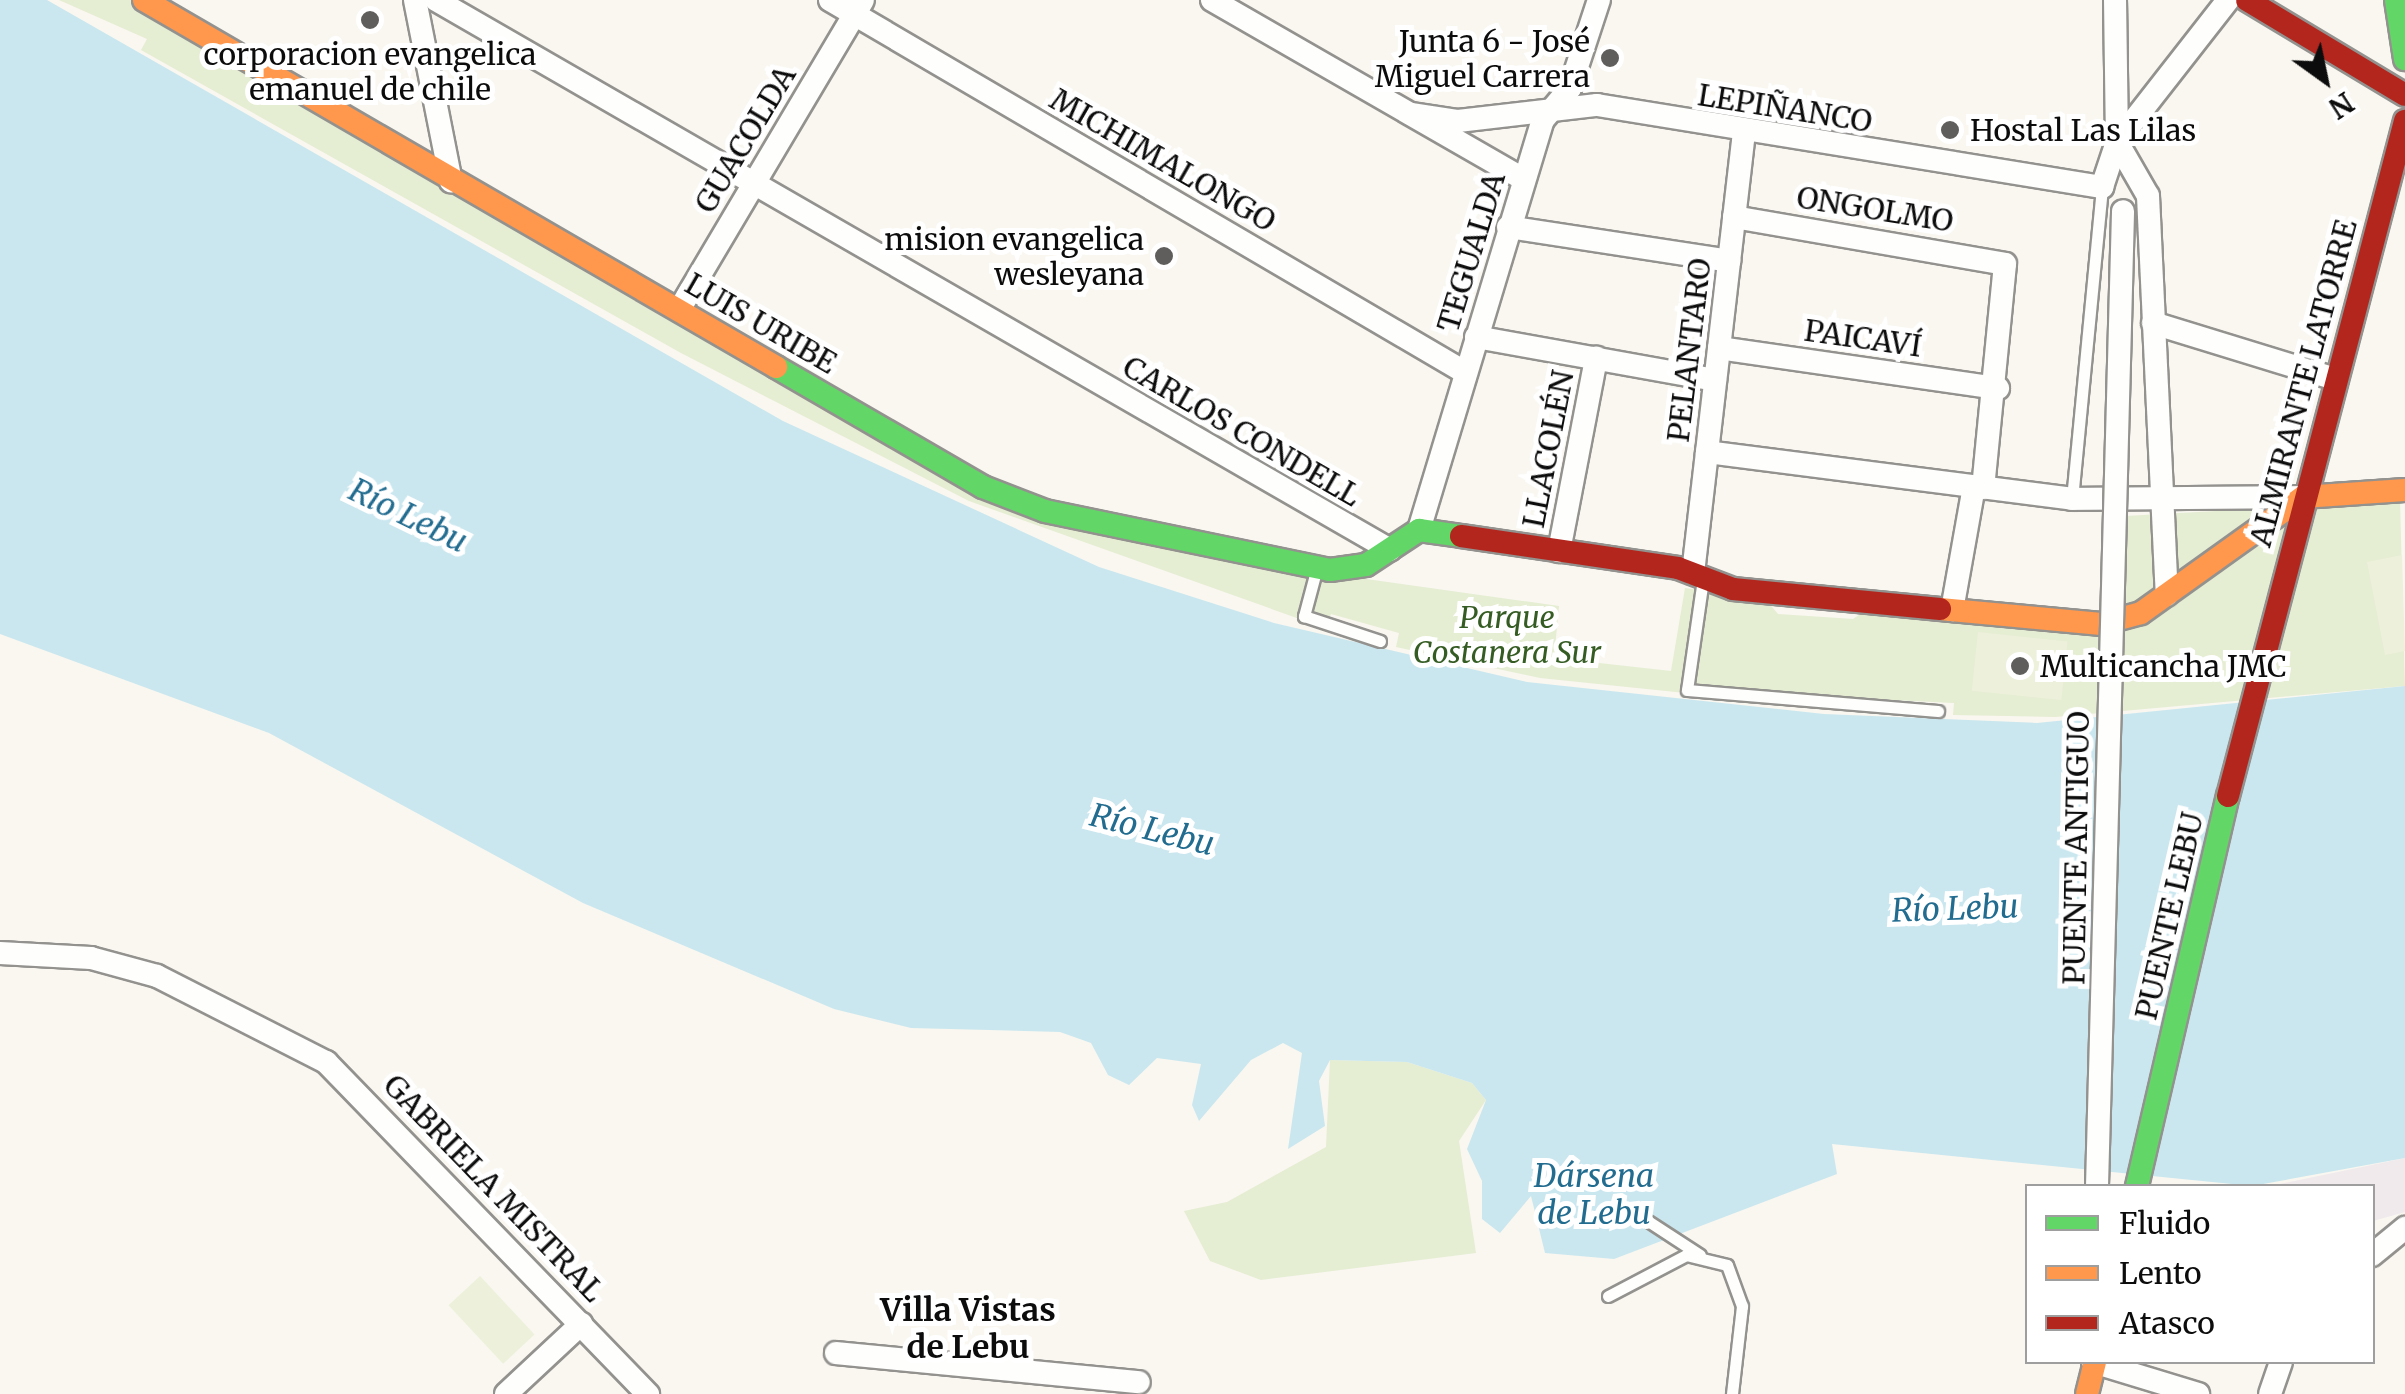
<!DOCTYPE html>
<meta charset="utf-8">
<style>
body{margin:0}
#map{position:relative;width:2405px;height:1394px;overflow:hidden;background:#f9f7f0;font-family:Merriweather,serif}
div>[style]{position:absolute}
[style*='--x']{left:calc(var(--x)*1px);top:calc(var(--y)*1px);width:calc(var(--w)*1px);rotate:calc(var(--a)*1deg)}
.industrial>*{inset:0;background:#f0eaed}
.green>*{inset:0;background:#e5edd2}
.pitch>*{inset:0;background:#edf1db;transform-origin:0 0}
.water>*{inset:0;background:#cae7ef}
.roads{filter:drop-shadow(2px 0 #93928f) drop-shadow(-2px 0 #93928f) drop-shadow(0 2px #93928f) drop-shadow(0 -2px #93928f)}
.lane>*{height:11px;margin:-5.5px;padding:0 5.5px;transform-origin:5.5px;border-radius:5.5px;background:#fefefd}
.street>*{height:22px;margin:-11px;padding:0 11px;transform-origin:11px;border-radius:11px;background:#fefefd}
.fast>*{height:22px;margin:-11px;padding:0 11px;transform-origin:11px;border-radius:11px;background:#63d668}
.slow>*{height:22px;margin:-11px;padding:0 11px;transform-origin:11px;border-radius:11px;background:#ff974d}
.jam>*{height:22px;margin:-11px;padding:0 11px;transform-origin:11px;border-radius:11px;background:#b3261e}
.bridges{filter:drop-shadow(2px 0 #93928f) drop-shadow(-2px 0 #93928f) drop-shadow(0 2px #93928f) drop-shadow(0 -2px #93928f)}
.street-bridge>*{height:22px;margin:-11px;padding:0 11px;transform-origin:11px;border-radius:11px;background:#fefefd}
.dots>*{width:28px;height:28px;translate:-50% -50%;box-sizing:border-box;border:5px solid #fff;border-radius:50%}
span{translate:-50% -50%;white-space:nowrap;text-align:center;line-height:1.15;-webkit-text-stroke:10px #fff;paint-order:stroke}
.poi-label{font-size:30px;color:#0c0c0c}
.right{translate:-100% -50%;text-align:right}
.left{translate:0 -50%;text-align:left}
.street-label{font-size:30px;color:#0c0c0c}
.park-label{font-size:30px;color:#355c23;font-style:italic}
.water-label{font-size:32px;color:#226c90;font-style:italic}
.neighbourhood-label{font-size:32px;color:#0c0c0c;font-weight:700}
.legend{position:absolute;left:2025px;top:1184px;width:350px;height:180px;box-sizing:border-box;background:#fff;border:2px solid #9e9e9e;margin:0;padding:12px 18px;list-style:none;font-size:30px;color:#0c0c0c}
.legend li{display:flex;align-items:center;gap:20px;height:50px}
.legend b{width:50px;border:2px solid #9e9e9e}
.north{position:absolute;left:2275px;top:30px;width:100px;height:100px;-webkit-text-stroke:8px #fff;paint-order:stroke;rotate:147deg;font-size:28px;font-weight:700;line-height:40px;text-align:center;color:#0c0c0c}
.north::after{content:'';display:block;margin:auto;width:35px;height:45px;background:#0c0c0c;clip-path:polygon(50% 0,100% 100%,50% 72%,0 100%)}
</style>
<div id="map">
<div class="industrial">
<i style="clip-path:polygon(2405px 1158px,2405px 1212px,2373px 1221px,2372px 1186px,2270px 1186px)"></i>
</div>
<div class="green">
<i style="clip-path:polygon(59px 0,133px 0,994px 497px,1352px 577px,1559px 606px,1554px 658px,1671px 671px,1685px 588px,1766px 600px,1778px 614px,1853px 619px,1868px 609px,2119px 631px,2125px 516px,2400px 501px,2405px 686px,2055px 717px,1953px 715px,1954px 703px,1852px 698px,1850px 710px,1540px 678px,1396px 647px,1399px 633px,1331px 614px,1325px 628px,969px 501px,681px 353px,141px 50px,147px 39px)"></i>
<i style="clip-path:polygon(1330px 1060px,1407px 1062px,1472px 1083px,1486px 1100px,1459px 1141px,1476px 1253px,1261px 1280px,1210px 1261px,1184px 1211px,1227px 1202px,1326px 1147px)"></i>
</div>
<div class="pitch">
<i style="clip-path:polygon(2402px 555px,2405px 651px,2385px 655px,2367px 562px)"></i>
<i style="left:1978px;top:632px;width:90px;height:59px;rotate:6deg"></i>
<i style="left:480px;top:1276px;width:80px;height:43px;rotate:47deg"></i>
</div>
<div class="water">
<i style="clip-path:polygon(0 0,47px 0,783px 421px,1099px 567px,1274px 623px,1527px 682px,1824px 714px,2037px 723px,2405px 686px,2405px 1158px,2252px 1186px,1832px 1144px,1837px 1174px,1614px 1259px,1545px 1253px,1531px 1196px,1500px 1233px,1482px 1219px,1482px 1181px,1467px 1149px,1486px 1100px,1472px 1083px,1407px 1062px,1330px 1060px,1319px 1081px,1325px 1126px,1288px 1149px,1302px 1053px,1283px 1043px,1251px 1060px,1199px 1121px,1192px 1105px,1201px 1064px,1157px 1058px,1129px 1085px,1108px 1075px,1091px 1043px,1060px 1032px,911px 1028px,834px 1009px,583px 903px,269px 733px,0 634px)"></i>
</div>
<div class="roads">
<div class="lane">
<i style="--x:2072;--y:499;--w:313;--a:-84.5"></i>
<i style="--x:1316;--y:571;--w:47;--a:104.9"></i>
<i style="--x:1304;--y:616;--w:80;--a:18.2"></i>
<i style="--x:1703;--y:579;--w:112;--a:98.2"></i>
<i style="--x:1687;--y:690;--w:252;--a:4.8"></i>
<i style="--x:1648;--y:1221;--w:62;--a:33.2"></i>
<i style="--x:1608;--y:1296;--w:88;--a:-27.7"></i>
<i style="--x:1686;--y:1255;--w:42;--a:13.7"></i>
<i style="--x:1727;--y:1265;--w:44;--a:69.9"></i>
<i style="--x:1742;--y:1306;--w:89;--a:96.5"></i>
</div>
<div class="street">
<i style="--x:415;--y:0;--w:185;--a:78.8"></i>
<i style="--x:436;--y:0;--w:1101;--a:29.96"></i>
<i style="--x:830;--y:0;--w:737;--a:30.39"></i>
<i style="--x:1212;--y:0;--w:359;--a:29.9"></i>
<i style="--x:1411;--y:114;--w:48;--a:8.5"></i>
<i style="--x:1458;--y:121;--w:140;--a:-6.6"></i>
<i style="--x:1597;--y:105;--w:512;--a:9.22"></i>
<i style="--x:2102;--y:187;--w:47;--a:-71.6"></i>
<i style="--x:2117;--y:142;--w:142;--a:-90.8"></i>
<i style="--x:2117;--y:142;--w:62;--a:60.1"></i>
<i style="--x:2148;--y:196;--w:399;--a:87.3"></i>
<i style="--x:2117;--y:142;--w:180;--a:-52"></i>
<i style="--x:1734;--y:217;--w:275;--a:9.8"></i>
<i style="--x:2005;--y:264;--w:225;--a:95.6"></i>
<i style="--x:1508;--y:227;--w:224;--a:8.7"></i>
<i style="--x:679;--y:310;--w:360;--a:-59.3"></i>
<i style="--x:2153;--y:323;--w:190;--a:17.1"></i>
<i style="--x:1476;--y:337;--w:243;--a:10.2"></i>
<i style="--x:1719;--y:348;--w:282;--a:8.2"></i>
<i style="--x:1707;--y:452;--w:368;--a:7.3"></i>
<i style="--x:2072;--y:499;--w:231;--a:-0.5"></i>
<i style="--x:1419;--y:530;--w:428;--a:-73.2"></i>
<i style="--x:1543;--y:120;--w:42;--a:-49.8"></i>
<i style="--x:1570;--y:88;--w:93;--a:-71.8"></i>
<i style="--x:1559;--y:551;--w:197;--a:-79.1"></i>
<i style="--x:1693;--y:573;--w:443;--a:-83.4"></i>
<i style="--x:1952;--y:610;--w:125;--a:-79.9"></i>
<i style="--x:0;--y:953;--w:91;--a:3.1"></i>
<i style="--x:91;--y:958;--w:68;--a:15.3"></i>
<i style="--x:157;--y:976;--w:190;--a:27"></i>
<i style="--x:326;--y:1062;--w:463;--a:45.9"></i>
<i style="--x:2372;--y:1255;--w:43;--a:-39.3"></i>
<i style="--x:836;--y:1353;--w:304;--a:5.5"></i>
<i style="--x:2093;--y:1362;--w:110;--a:16.9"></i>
<i style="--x:506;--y:1394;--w:103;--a:-43"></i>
<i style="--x:2270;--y:1394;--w:34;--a:-71"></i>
</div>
<div class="fast">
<i style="--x:2396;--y:0;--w:60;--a:81.3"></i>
<i style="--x:776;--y:367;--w:239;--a:30.1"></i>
<i style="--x:983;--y:487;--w:66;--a:21.2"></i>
<i style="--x:1045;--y:511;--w:291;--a:11.7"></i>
<i style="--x:1330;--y:570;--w:36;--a:-8"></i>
<i style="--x:1366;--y:565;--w:64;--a:-33.4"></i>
<i style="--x:1419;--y:530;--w:42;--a:8.1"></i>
<i style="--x:2137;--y:1186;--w:400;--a:-76.9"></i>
</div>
<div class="slow">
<i style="--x:144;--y:0;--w:731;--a:30.14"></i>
<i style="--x:1940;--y:609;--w:162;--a:5.3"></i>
<i style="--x:2101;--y:624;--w:41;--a:-15.4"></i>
<i style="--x:2141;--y:613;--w:199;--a:-35.6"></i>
<i style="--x:2303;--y:497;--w:102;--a:-3.9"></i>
<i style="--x:2087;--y:1394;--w:33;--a:-76"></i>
</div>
<div class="jam">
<i style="--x:2247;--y:0;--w:184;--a:31"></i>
<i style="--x:1461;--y:536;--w:219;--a:8.4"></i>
<i style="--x:1678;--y:568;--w:59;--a:20.9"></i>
<i style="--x:1733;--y:589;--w:208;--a:5.5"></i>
<i style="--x:2228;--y:796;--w:698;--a:-75.31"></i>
</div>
</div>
<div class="bridges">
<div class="street-bridge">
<i style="--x:2097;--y:1186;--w:975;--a:-88.47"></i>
</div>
</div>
<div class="dots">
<i style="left:370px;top:20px;background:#5f5e5c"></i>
<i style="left:1610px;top:58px;background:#5f5e5c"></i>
<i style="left:1950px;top:130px;background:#5f5e5c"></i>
<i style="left:1164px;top:256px;background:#5f5e5c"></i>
<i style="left:2020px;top:666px;background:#5f5e5c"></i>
</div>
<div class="poi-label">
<span class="right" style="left:1590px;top:58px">Junta 6 - José<br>Miguel Carrera</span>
<span style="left:370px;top:71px">corporacion evangelica<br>emanuel de chile</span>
<span class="left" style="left:1970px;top:130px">Hostal Las Lilas</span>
<span class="right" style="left:1144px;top:256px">mision evangelica<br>wesleyana</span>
<span class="left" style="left:2040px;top:666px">Multicancha JMC</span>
</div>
<div class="street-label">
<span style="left:1785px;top:108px;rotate:9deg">LEPIÑANCO</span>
<span style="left:745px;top:139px;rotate:-59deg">GUACOLDA</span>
<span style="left:1163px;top:160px;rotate:30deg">MICHIMALONGO</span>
<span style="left:1875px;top:209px;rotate:9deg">ONGOLMO</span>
<span style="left:1471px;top:252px;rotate:-73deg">TEGUALDA</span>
<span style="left:761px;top:323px;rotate:30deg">LUIS URIBE</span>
<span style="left:1863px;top:338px;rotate:8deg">PAICAVÍ</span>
<span style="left:1689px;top:350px;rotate:-83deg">PELANTARO</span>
<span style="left:2303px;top:383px;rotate:-75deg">ALMIRANTE LATORRE</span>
<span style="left:1242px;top:431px;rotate:30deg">CARLOS CONDELL</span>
<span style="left:1548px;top:449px;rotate:-79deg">LLACOLÉN</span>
<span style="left:2076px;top:848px;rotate:-89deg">PUENTE ANTIGUO</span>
<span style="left:2169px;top:916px;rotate:-77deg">PUENTE LEBU</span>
<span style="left:494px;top:1188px;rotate:46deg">GABRIELA MISTRAL</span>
</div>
<div class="park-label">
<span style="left:1507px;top:634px">Parque<br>Costanera Sur</span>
</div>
<div class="water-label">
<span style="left:408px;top:516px;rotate:26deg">Río Lebu</span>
<span style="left:1152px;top:830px;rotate:14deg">Río Lebu</span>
<span style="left:1955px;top:909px;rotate:-2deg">Río Lebu</span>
<span style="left:1594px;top:1195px">Dársena<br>de Lebu</span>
</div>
<div class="neighbourhood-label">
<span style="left:968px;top:1329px">Villa Vistas<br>de Lebu</span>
</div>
<ul class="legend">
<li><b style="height:12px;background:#63d668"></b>Fluido</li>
<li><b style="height:12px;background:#ff974d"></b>Lento</li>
<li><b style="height:12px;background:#b3261e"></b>Atasco</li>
</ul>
<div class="north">N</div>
</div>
